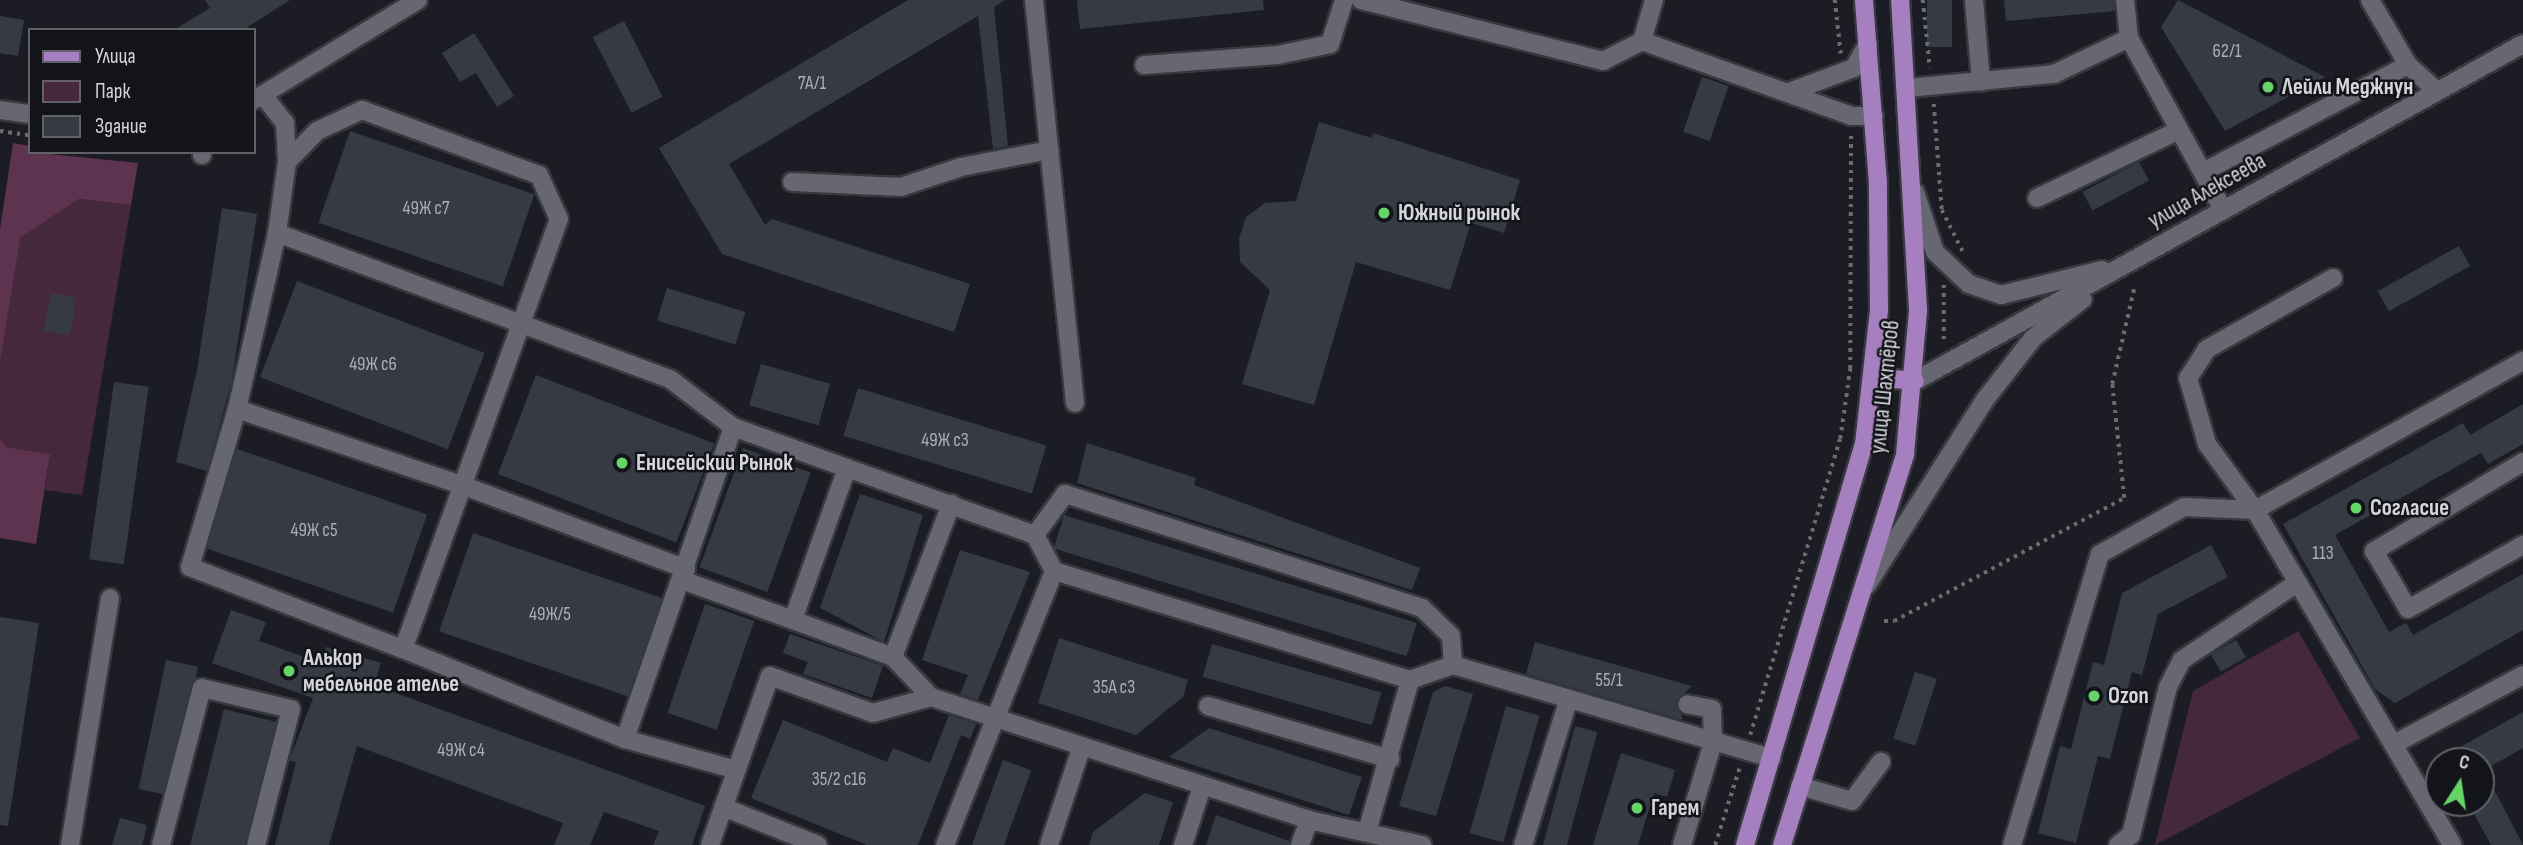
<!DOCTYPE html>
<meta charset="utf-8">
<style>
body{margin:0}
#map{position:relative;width:2523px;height:845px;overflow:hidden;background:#1c1c24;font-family:"Sofia Sans Condensed",sans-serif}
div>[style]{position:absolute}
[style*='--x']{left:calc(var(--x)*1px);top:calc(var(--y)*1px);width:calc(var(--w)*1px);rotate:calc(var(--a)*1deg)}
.green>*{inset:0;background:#45283c}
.forest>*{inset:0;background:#5e3350}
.building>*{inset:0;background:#363b43;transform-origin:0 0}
.path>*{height:3.5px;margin-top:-1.75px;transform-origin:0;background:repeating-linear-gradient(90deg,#6b6b72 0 3.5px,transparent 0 8.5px)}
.roads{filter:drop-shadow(2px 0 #38393e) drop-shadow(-2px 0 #38393e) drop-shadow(0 2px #38393e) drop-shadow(0 -2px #38393e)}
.minor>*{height:18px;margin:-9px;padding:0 9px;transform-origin:9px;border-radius:9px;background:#676771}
.major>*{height:18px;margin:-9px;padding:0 9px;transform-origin:9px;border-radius:9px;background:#a57fc0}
.dots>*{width:19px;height:19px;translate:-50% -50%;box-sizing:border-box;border:4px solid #13131a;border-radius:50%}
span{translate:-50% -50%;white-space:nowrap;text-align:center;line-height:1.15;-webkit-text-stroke:5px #13131a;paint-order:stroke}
.number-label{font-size:19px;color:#adafb5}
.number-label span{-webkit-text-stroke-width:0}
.poi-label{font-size:23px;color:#d5d6db;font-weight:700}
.left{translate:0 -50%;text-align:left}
.street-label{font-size:23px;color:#d5d6db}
.legend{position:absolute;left:28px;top:28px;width:228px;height:126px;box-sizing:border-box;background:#13131a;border:2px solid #616167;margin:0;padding:9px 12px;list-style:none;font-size:21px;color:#d5d6db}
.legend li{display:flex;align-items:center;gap:14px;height:35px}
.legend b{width:35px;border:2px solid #616167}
.north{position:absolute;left:2425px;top:747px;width:70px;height:70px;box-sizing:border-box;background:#13131a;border:2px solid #616167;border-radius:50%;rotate:12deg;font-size:19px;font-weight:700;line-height:28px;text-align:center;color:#d5d6db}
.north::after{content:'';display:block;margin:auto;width:24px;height:32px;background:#66d466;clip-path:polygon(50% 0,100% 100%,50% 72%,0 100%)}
</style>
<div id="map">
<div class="green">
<i style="clip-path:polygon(79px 199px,131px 205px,82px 495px,45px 490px,50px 454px,6px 447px,0 439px,0 363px,19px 238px)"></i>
<i style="clip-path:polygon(2298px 631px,2360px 738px,2155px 845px,2193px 691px)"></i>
</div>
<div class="forest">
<i style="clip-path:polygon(13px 143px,30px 146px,30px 152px,138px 163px,131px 205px,79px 199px,20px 238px,0 363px,0 229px)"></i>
<i style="clip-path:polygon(0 439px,6px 447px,50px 454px,36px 544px,0 538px)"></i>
</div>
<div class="building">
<i style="clip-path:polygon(205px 0,290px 0,243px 30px,174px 30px,210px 8px)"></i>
<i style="clip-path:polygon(908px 0,1005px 0,994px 7px,1008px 146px,993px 149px,978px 16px,729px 164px,765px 225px,772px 219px,970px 284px,954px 332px,722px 254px,659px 148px)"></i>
<i style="clip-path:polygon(1077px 0,1263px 0,1264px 10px,1080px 29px)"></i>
<i style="left:1927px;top:0;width:25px;height:47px"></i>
<i style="clip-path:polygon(2004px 0,2114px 0,2115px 11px,2006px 21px)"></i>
<i style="clip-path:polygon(2178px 0,2325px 77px,2225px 131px,2161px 27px)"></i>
<i style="clip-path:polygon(0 16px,24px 20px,18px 56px,0 53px)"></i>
<i style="left:624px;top:21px;width:85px;height:35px;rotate:63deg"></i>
<i style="clip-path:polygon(474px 33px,514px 96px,497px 107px,476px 73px,460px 82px,442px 53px)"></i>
<i style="left:1702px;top:77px;width:28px;height:58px;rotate:19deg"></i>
<i style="clip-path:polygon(1319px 122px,1372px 138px,1373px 133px,1520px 180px,1504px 233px,1471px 223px,1450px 290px,1356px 262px,1314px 405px,1242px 384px,1270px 290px,1240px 262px,1239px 239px,1246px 217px,1265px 203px,1296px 201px)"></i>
<i style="left:350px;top:131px;width:195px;height:97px;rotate:19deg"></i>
<i style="left:2139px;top:162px;width:21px;height:64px;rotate:62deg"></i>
<i style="clip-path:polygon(222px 208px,257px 214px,232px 380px,207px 471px,176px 462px,197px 370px)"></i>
<i style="left:2459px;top:246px;width:23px;height:93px;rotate:61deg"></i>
<i style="left:297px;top:281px;width:201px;height:103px;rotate:21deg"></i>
<i style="left:667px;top:288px;width:82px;height:34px;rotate:17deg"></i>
<i style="left:51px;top:293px;width:26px;height:38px;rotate:11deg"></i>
<i style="left:761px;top:364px;width:72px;height:43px;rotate:16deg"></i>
<i style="left:536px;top:375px;width:191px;height:106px;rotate:21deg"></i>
<i style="left:114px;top:382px;width:35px;height:179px;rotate:8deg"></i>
<i style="left:858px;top:388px;width:197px;height:50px;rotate:17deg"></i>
<i style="clip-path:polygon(2523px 404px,2523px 444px,2488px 464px,2481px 453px,2335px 535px,2389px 632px,2406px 623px,2413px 635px,2523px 574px,2523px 630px,2395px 703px,2375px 689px,2283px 524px,2463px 423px,2470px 435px)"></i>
<i style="clip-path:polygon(1087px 443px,1196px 478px,1194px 485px,1420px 568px,1412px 590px,1077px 483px)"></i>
<i style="left:743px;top:448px;width:72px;height:127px;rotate:20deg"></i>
<i style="left:237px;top:449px;width:201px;height:104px;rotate:19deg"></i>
<i style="clip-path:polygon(860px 494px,923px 515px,884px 642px,820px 608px)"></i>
<i style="left:1064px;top:515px;width:369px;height:35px;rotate:17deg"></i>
<i style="left:473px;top:533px;width:200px;height:104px;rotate:19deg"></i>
<i style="clip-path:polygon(2211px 545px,2228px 577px,2158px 614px,2142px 675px,2132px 672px,2110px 759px,2098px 756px,2076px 843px,2038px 833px,2060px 746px,2071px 749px,2093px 662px,2104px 665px,2122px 593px)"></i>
<i style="clip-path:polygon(960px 550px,1030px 572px,978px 700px,960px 694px,968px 675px,922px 660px)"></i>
<i style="left:705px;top:604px;width:52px;height:115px;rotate:19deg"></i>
<i style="clip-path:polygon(231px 610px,266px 622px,259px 641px,322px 663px,326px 647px,381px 663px,374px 685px,705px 806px,692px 845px,653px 845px,659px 831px,604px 812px,590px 845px,554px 845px,563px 823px,357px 746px,329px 845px,275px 845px,296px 762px,289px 761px,313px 698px,212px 663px)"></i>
<i style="clip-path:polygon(0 617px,39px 623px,8px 826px,0 825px)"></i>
<i style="clip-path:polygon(790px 634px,883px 666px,872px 698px,803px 674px,808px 662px,783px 653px)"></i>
<i style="clip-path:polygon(1059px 638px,1188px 680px,1183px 697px,1136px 735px,1038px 703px)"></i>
<i style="left:2236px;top:640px;width:20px;height:29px;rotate:60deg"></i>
<i style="clip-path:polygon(1535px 642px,1692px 686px,1676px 701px,1683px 720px,1526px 674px)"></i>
<i style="left:1212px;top:644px;width:176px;height:34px;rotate:16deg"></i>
<i style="left:166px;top:660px;width:33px;height:132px;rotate:12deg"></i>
<i style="left:1915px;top:672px;width:23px;height:70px;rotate:18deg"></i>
<i style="clip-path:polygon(1445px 686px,1473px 694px,1436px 816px,1399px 806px,1433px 692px)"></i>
<i style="left:1506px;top:706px;width:35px;height:132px;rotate:16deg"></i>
<i style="left:224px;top:709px;width:54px;height:140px;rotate:14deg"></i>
<i style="clip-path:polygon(2523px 712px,2523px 748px,2484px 770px,2523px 845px,2491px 845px,2468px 803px,2481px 803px,2481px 761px,2435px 761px)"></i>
<i style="clip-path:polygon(949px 715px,976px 724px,970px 739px,961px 735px,918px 845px,867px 845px,751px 798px,783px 720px,887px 762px,893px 748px,930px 763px)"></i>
<i style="left:1575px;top:726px;width:23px;height:125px;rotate:15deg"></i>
<i style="clip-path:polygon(1209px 728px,1362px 777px,1349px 815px,1169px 757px)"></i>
<i style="clip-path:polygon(1621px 753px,1675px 770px,1667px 797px,1654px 793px,1638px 845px,1593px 845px)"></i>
<i style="left:1003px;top:760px;width:30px;height:90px;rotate:20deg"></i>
<i style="clip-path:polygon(1145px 793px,1173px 802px,1159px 845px,1089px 845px,1093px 832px)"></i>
<i style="clip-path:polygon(1216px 815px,1289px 841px,1289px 845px,1206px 845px)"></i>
<i style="clip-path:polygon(120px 818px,147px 825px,142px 845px,112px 845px)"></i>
</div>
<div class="path">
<i style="--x:1835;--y:0;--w:54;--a:83.7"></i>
<i style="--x:1923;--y:0;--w:68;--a:84.1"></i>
<i style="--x:1934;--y:104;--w:106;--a:85.7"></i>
<i style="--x:1942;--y:210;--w:49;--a:63.4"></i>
<i style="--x:0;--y:131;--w:30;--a:8"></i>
<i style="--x:1944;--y:285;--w:59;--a:90"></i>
<i style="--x:1884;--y:621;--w:10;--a:0"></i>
<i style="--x:1894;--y:621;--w:261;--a:-28.1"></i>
<i style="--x:2124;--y:498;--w:115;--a:-96"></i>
<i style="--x:2112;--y:384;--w:98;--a:-77"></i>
<i style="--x:1750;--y:735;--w:309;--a:-73.1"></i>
<i style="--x:1840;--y:439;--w:71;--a:-81.9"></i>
<i style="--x:1850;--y:369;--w:235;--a:-89.8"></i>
<i style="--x:1715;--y:845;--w:83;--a:-72.4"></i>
</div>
<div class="roads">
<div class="minor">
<i style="--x:1034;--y:0;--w:405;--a:84.2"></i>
<i style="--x:1361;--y:0;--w:250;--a:14.1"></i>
<i style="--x:1603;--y:61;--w:44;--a:-27.1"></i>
<i style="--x:1642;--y:41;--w:222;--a:19.7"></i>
<i style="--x:1851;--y:116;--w:23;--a:0"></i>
<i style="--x:1974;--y:0;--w:82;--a:85.1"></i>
<i style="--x:2125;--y:0;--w:38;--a:84"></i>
<i style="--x:2129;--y:38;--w:196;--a:61.3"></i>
<i style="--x:2370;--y:0;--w:75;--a:59.7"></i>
<i style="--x:1642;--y:41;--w:43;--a:-73.7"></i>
<i style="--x:1144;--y:65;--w:134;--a:-4.3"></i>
<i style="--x:1278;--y:55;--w:53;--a:-11.9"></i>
<i style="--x:1330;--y:44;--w:46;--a:-72.3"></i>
<i style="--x:1908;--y:88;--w:147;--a:-5.5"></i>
<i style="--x:2054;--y:74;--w:83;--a:-25.6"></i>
<i style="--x:1792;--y:91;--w:66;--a:-20.4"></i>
<i style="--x:1854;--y:68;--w:28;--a:-60"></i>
<i style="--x:263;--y:95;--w:36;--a:52"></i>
<i style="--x:285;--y:123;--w:39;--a:87"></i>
<i style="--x:287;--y:162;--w:72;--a:98"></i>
<i style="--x:277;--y:233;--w:180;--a:102.8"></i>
<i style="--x:237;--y:409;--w:234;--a:18.7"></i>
<i style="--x:459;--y:484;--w:242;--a:20.5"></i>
<i style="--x:686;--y:569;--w:12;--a:110"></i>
<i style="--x:682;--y:580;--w:118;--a:19.8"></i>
<i style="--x:254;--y:100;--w:192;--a:-31.4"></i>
<i style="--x:0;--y:110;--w:30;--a:8"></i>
<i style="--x:202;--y:152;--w:3;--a:90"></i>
<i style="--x:287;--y:162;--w:43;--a:-45.9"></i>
<i style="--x:317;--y:131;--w:50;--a:-25"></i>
<i style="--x:362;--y:110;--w:189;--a:20.2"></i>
<i style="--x:539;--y:175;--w:48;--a:65.6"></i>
<i style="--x:559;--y:219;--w:457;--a:109.9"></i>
<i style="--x:403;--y:649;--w:240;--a:22.1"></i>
<i style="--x:625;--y:739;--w:112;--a:15.5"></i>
<i style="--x:2203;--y:172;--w:231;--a:-27.6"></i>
<i style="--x:2408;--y:65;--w:39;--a:42"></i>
<i style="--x:792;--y:182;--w:109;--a:2.6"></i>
<i style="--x:901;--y:187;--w:63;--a:-18.4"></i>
<i style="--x:961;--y:167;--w:90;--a:-10.9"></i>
<i style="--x:1915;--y:192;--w:63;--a:71.6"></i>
<i style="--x:1935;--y:252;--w:47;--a:43.3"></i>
<i style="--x:1969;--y:284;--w:34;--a:19"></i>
<i style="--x:2001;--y:295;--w:104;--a:-13.9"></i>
<i style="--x:2037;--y:198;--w:157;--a:-25.6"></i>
<i style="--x:277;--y:233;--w:419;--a:20.4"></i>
<i style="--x:670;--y:379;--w:79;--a:37.3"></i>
<i style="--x:733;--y:427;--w:121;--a:19.8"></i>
<i style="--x:2333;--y:278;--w:145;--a:150.6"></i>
<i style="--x:2207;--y:349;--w:35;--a:123"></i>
<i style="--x:2188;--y:378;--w:69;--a:73.9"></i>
<i style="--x:2207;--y:444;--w:82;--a:54"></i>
<i style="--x:2255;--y:510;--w:389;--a:59.5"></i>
<i style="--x:1915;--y:381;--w:695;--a:-29"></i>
<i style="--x:237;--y:409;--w:165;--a:106.6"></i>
<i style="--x:190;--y:567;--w:228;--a:21.1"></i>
<i style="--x:2523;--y:462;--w:174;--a:149.1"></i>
<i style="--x:2374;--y:551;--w:67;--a:59.6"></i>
<i style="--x:2408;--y:609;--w:132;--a:-29.1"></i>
<i style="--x:1035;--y:535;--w:200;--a:-160.4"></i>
<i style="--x:847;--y:468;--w:161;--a:109.6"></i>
<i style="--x:793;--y:620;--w:107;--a:20.3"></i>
<i style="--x:893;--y:657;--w:55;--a:46.5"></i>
<i style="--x:931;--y:697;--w:398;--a:18"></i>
<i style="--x:1309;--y:820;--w:116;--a:12.5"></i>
<i style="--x:1054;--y:571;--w:372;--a:17"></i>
<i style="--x:1410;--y:680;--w:46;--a:-19.2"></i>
<i style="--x:1453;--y:665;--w:332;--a:16.3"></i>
<i style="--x:1867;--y:585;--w:218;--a:-57.5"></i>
<i style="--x:1984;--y:401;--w:80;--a:-52.1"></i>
<i style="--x:2033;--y:338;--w:63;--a:-38"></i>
<i style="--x:893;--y:657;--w:164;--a:-69.2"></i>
<i style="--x:1208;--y:706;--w:190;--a:16.2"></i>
<i style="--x:625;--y:739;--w:330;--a:-70.9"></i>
<i style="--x:2394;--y:744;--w:146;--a:-28.1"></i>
<i style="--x:1800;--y:786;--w:54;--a:16.1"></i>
<i style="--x:1852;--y:801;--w:49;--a:-53.4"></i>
<i style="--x:723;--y:807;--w:102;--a:21.8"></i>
<i style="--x:1367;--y:832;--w:158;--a:-74.2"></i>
<i style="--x:70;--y:845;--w:250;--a:-80.8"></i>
<i style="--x:161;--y:845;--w:162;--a:-75.4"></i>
<i style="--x:202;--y:688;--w:91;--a:13.3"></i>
<i style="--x:291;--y:709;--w:140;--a:104.4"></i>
<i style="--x:710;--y:845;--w:179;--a:-70.5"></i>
<i style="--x:770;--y:676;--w:109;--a:19.8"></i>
<i style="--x:873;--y:713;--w:60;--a:-15.4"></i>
<i style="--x:945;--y:845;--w:295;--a:-68.3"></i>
<i style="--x:1054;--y:571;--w:41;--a:-117.8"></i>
<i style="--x:1035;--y:535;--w:51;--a:-53.8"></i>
<i style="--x:1065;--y:494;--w:375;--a:17.7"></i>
<i style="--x:1422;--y:608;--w:40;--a:44"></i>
<i style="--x:1451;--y:636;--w:29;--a:86"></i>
<i style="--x:1049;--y:845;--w:101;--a:-71.6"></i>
<i style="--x:1183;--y:845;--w:61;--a:-71.9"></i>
<i style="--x:1300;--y:845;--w:27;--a:-70"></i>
<i style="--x:1523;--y:845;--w:151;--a:-72.6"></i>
<i style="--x:1682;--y:845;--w:108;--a:-73.2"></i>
<i style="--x:1713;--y:742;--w:33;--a:-92"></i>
<i style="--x:1712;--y:709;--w:25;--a:-169"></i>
<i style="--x:2012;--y:845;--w:304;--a:-73.2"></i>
<i style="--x:2100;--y:554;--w:96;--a:-29.2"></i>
<i style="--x:2184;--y:507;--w:71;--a:2.4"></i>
<i style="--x:2255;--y:510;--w:307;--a:-29.1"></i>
<i style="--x:2118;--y:845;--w:16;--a:-38"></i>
<i style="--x:2131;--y:835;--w:153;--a:-76"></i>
<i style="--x:2168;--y:687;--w:30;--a:-63"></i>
<i style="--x:2182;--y:660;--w:138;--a:-33.8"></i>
</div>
<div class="major">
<i style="--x:1873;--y:377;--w:42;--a:5.4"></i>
<i style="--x:1745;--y:845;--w:418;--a:-73.5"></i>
<i style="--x:1864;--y:444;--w:135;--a:-83.6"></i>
<i style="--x:1879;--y:310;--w:127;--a:-90.5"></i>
<i style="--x:1878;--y:183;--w:184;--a:-94.4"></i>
<i style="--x:1782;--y:845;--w:410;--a:-72.5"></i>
<i style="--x:1905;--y:454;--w:145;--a:-84.8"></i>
<i style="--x:1918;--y:310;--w:311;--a:-93.3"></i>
</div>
</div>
<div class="dots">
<i style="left:2268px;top:87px;background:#66d466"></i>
<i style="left:1384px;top:213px;background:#66d466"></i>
<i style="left:622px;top:463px;background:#66d466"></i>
<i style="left:2356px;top:508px;background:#66d466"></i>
<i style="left:289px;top:671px;background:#66d466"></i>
<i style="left:2094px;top:696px;background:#66d466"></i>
<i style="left:1637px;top:808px;background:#66d466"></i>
</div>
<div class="number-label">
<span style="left:2227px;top:52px">62/1</span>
<span style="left:812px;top:84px">7А/1</span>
<span style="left:426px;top:209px">49Ж с7</span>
<span style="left:373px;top:365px">49Ж с6</span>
<span style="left:945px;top:441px">49Ж с3</span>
<span style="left:314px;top:531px">49Ж с5</span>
<span style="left:2323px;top:554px">113</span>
<span style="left:550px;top:615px">49Ж/5</span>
<span style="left:1609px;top:681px">55/1</span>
<span style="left:1114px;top:688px">35А с3</span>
<span style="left:461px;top:751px">49Ж с4</span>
<span style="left:839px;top:780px">35/2 с16</span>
</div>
<div class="poi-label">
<span class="left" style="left:2282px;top:87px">Лейли Меджнун</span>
<span class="left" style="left:1398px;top:213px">Южный рынок</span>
<span class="left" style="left:636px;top:463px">Енисейский Рынок</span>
<span class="left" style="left:2370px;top:508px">Согласие</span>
<span class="left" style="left:303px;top:671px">Алькор<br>мебельное ателье</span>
<span class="left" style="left:2108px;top:696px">Ozon</span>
<span class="left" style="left:1651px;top:808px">Гарем</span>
</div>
<div class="street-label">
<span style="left:2207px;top:191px;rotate:-29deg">улица Алексеева</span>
<span style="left:1885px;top:387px;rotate:-84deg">улица Шахтёров</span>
</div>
<ul class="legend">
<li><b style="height:9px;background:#a57fc0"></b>Улица</li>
<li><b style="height:19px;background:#45283c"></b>Парк</li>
<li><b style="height:19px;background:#363b43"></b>Здание</li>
</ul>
<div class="north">С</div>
</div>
